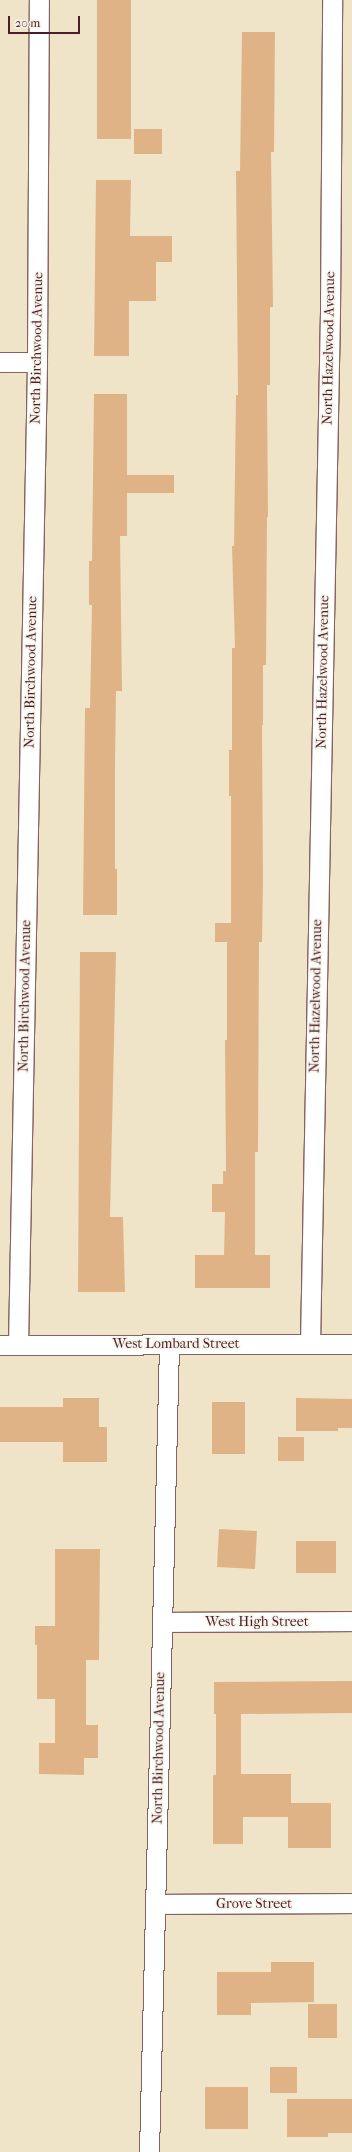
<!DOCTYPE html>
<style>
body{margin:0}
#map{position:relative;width:352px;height:2152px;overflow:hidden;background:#efe4c7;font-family:"IM FELL French Canon",serif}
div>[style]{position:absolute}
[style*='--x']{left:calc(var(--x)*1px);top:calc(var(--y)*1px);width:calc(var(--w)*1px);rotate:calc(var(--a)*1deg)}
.building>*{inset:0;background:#e0b387;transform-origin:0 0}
.roads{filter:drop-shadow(1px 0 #846462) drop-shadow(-1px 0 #846462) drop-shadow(0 1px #846462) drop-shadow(0 -1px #846462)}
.minor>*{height:19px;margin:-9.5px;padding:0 9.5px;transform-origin:9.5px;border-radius:9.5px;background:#fff}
span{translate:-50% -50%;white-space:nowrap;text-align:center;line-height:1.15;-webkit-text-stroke:3px #f7f3e8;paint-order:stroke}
.street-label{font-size:14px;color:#4a1f2b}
.scale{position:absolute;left:8px;top:16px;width:72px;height:18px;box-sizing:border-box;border:2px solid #4a1f2b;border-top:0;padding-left:5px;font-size:12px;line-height:14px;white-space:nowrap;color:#4a1f2b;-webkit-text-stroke:3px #f7f3e8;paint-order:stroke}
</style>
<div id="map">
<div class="building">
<i style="left:97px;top:0;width:34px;height:139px"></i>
<i style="clip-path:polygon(242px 32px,275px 32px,274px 152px,271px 152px,273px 307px,270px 307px,270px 385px,267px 385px,268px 517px,267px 517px,266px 665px,263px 665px,263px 725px,262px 725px,263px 882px,262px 942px,259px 942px,258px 1152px,255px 1152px,255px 1255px,270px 1255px,270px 1288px,195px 1288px,195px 1255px,224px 1255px,225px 1212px,212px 1212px,212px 1184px,223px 1184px,223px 1171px,226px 1171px,225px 1040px,227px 1040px,227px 942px,215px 942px,215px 923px,231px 923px,231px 796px,229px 796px,229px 750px,232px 750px,232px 648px,235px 648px,232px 546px,234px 546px,236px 395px,238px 395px,236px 171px,240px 171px)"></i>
<i style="left:134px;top:129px;width:28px;height:25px"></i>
<i style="clip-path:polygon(96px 180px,131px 180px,130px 236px,172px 236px,172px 262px,156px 262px,156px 301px,129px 301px,129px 356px,94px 356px)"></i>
<i style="clip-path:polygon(94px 394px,127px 394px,127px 475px,174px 475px,174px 493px,127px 493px,127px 536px,120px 536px,122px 691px,116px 691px,115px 767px,115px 869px,117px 869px,117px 915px,83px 915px,85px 708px,90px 708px,92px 605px,89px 605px,89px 561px,92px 561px)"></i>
<i style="clip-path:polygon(80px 952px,116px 952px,110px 1217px,123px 1217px,125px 1292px,78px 1292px)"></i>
<i style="clip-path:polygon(63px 1398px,99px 1398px,99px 1427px,107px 1427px,107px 1462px,63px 1462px,63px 1442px,0 1442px,0 1407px,63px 1407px)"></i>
<i style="clip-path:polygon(296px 1398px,352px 1399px,352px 1428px,338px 1428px,338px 1431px,296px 1431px)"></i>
<i style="left:212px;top:1402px;width:33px;height:52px"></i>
<i style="left:304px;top:1437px;width:24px;height:26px;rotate:90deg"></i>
<i style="left:219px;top:1529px;width:38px;height:38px;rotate:3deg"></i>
<i style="left:296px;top:1541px;width:40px;height:32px"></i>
<i style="clip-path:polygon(55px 1549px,100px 1549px,99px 1660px,86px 1660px,86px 1725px,98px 1725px,98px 1758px,84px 1758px,84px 1775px,39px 1774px,39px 1743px,55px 1743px,55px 1699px,37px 1699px,37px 1645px,35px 1645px,35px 1626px,55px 1626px)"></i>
<i style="clip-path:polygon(352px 1681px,352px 1713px,241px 1714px,241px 1774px,291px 1774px,291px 1803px,331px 1803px,331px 1848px,288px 1848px,288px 1817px,243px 1817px,243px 1844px,213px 1844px,213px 1775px,216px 1775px,216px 1714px,214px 1714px,214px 1682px)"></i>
<i style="clip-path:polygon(271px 1962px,314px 1962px,314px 2002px,251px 2003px,251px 2015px,217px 2015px,217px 1972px,271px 1972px)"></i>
<i style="left:308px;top:2004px;width:29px;height:34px"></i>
<i style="left:270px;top:2067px;width:27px;height:26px"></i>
<i style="left:205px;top:2087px;width:43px;height:42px"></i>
<i style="clip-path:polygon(287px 2099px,352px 2099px,352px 2133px,328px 2133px,328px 2137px,287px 2137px)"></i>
</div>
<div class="roads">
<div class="minor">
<i style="--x:0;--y:362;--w:37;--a:0"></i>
<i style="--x:310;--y:1344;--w:1033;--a:-88.89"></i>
<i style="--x:330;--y:311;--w:311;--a:-89.6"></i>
<i style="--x:0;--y:1345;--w:352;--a:-0.2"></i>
<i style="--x:18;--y:1345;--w:983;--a:-88.89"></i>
<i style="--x:37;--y:362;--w:362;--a:-89.7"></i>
<i style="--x:162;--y:1622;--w:190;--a:-0.3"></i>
<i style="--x:155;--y:1904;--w:197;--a:-0.3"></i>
<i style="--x:149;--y:2152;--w:808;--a:-88.58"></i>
</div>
</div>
<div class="street-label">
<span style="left:37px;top:348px;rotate:-89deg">North Birchwood Avenue</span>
<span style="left:329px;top:348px;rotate:-89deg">North Hazelwood Avenue</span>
<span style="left:31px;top:672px;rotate:-89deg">North Birchwood Avenue</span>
<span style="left:323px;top:672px;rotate:-89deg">North Hazelwood Avenue</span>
<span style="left:25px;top:996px;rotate:-89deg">North Birchwood Avenue</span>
<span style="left:316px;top:996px;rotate:-89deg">North Hazelwood Avenue</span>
<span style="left:176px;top:1344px">West Lombard Street</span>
<span style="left:257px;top:1622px">West High Street</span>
<span style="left:159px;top:1748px;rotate:-89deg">North Birchwood Avenue</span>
<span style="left:254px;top:1904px">Grove Street</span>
</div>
<div class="scale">20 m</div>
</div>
